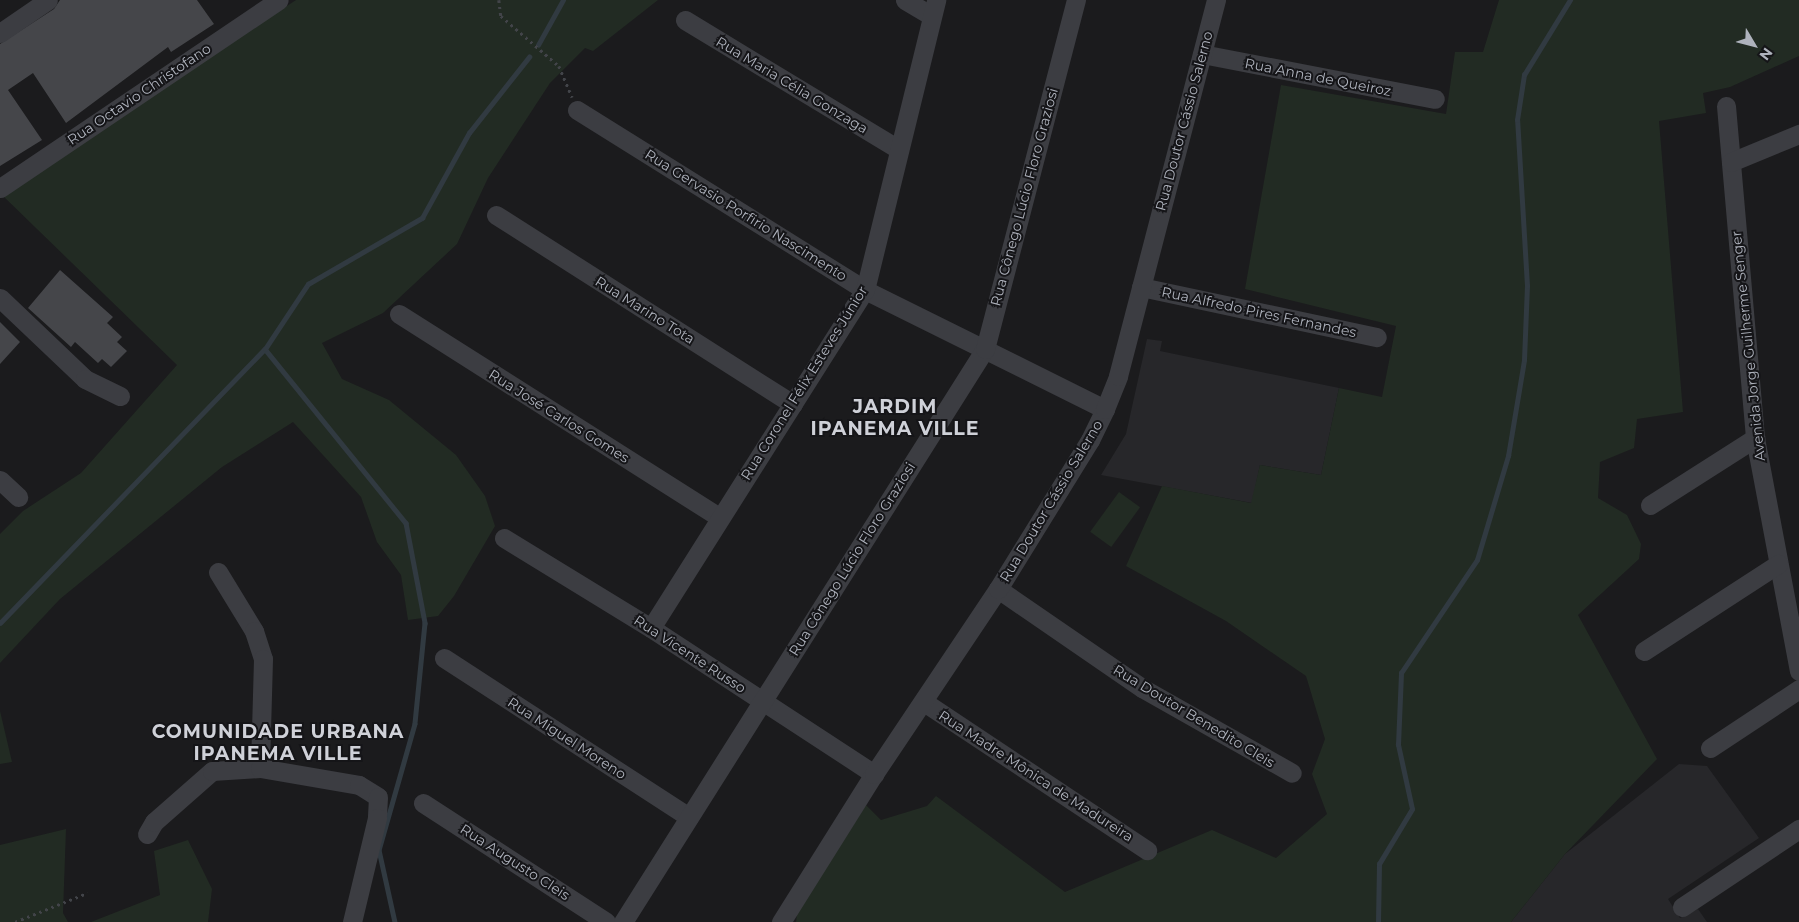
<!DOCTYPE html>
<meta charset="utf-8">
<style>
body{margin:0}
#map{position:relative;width:1799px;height:922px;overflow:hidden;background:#1b1b1d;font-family:Montserrat,sans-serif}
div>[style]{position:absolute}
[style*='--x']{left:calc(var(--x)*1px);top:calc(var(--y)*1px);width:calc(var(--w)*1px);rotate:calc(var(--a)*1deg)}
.built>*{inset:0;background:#27272a}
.green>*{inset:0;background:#222b23;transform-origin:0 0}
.stream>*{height:4.5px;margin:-2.25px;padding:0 2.25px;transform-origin:2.25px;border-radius:2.25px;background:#313a41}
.building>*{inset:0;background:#45464a}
.path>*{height:2.5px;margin-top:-1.25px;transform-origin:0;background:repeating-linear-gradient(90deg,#424449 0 2.5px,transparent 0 6.5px)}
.minor>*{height:19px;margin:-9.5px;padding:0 9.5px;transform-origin:9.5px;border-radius:9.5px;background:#3c3d42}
span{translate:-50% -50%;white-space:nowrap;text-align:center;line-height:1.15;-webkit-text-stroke:4px #151518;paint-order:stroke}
.street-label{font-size:14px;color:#aeb2bc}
.district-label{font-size:19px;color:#cfd1d8;font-weight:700;letter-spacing:1px}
.north{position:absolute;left:1729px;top:20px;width:50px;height:50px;-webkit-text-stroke:4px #151518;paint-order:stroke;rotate:127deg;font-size:14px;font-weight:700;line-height:20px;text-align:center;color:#aeb2bc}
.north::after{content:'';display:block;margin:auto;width:18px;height:22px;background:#aeb2bc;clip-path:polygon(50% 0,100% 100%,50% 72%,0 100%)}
</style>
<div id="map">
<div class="built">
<i style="clip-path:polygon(1147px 339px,1162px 341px,1160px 351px,1339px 388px,1321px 475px,1260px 465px,1252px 503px,1101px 475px,1126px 434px)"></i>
<i style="clip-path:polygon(1679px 764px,1707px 766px,1759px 838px,1668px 899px,1680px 918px,1698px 909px,1707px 922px,1511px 922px,1565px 854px)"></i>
</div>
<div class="green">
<i style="clip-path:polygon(296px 0,658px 0,593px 51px,585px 48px,550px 83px,488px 178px,457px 244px,383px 313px,322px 343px,342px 379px,389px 400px,456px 455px,485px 496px,495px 526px,454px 596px,438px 616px,408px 620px,401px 575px,377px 542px,361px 497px,293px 422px,222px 467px,60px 599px,0 663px,0 534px,23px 511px,81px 473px,177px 365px,2px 195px)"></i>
<i style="clip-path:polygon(1499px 0,1799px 0,1799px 56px,1730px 87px,1703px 93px,1706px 113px,1659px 121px,1683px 412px,1637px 419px,1634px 448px,1600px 462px,1598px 498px,1627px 515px,1641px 544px,1639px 559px,1578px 615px,1657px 759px,1565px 854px,1511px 922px,796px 922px,797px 913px,866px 805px,881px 820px,927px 806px,936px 796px,1065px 892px,1212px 830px,1276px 858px,1327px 814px,1312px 774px,1325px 739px,1306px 676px,1226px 621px,1126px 566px,1162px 486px,1251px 503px,1260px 465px,1321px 475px,1339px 388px,1382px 397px,1396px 326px,1245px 289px,1281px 85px,1446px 114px,1455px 52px,1483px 52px)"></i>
<i style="left:1119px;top:492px;width:26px;height:49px;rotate:36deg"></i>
<i style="clip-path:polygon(0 711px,12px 762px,0 764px)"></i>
<i style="clip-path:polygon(66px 829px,63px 913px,68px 922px,0 922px,0 845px)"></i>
<i style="clip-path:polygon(188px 840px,212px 889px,208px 922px,91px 922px,160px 895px,154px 851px)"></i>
</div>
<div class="stream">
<i style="--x:538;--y:45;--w:51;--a:-60.9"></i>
<i style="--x:265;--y:349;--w:224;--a:51"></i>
<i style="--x:406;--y:523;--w:102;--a:79.2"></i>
<i style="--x:425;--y:623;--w:101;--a:95.7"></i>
<i style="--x:415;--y:724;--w:131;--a:105.9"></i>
<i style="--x:379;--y:850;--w:74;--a:77.5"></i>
<i style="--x:0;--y:623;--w:381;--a:-46"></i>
<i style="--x:265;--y:349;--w:78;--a:-56.5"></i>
<i style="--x:308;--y:284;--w:132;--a:-30.1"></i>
<i style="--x:422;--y:218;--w:97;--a:-61.1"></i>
<i style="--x:469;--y:133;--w:97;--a:-51.7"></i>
<i style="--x:1378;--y:922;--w:58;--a:-89"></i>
<i style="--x:1379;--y:864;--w:64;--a:-59"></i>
<i style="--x:1412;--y:809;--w:66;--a:-102.3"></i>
<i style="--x:1398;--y:745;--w:72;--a:-87.6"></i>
<i style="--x:1401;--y:673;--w:136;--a:-56.1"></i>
<i style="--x:1477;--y:560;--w:109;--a:-73.4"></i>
<i style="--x:1508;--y:456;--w:97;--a:-80.5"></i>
<i style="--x:1524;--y:360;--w:74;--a:-87.7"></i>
<i style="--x:1527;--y:286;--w:166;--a:-93.4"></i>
<i style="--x:1517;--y:120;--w:46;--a:-81.2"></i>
<i style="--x:1524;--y:75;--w:88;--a:-58.5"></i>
</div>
<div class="building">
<i style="clip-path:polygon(60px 0,197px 0,214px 24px,171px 52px,168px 47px,66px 123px,33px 73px,8px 90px,42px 140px,0 166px,0 44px,54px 9px)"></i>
<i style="clip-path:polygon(60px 270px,113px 317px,107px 323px,122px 337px,117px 342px,127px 351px,111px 367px,102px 359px,98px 363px,75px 342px,71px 347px,28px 308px)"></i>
<i style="clip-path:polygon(0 322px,20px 342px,0 364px)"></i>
</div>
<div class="path">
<i style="--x:499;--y:0;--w:16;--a:83"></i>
<i style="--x:501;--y:16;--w:77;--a:40.8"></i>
<i style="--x:559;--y:66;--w:34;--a:67"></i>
<i style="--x:15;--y:922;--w:78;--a:-21.9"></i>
</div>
<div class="minor">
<i style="--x:905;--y:0;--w:31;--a:31"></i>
<i style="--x:685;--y:20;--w:249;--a:31.2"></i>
<i style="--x:0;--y:33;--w:58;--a:-34.5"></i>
<i style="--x:1202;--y:54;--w:237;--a:10.9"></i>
<i style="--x:1726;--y:106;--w:333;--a:85"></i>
<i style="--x:1755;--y:438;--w:237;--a:79.3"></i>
<i style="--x:577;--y:110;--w:340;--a:32"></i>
<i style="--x:865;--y:290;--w:268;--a:26.4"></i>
<i style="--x:1731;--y:162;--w:74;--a:-22.4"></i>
<i style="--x:0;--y:188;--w:336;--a:-34"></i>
<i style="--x:496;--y:215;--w:352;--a:32.5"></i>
<i style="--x:1141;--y:287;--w:241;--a:12"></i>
<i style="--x:0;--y:298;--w:117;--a:43.6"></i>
<i style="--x:85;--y:379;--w:39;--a:26"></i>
<i style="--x:399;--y:314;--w:379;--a:32.4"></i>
<i style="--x:0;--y:480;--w:25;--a:43"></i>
<i style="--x:1650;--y:505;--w:125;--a:-32.5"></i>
<i style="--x:504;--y:538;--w:172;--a:31.5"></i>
<i style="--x:651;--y:628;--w:267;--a:33.2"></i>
<i style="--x:218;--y:572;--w:69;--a:58.6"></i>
<i style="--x:254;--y:631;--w:29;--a:72"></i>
<i style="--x:263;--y:659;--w:109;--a:91.6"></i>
<i style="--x:998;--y:589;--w:175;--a:34.5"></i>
<i style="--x:1142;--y:688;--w:172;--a:29.5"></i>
<i style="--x:651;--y:628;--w:400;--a:-57.7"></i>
<i style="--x:865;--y:290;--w:299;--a:-76.2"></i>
<i style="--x:1644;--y:651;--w:160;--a:-33"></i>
<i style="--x:444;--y:658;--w:292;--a:33"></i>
<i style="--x:924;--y:702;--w:268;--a:33.6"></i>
<i style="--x:1710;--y:748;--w:107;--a:-33.5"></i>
<i style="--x:423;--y:803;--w:218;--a:33"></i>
<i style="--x:147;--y:834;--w:14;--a:-60"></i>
<i style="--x:154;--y:822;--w:77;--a:-41.3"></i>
<i style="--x:212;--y:771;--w:48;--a:-3.6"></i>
<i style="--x:260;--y:768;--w:100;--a:9.7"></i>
<i style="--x:359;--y:785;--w:22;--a:32"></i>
<i style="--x:378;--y:797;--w:21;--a:93"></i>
<i style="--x:377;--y:818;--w:107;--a:103.5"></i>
<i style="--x:1682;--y:907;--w:141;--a:-33.7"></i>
<i style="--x:623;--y:922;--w:678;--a:-57.72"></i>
<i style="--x:985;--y:349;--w:361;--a:-75.4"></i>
<i style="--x:781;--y:922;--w:175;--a:-57.9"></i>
<i style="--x:874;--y:774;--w:223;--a:-56.2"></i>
<i style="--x:998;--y:589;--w:175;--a:-58.3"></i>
<i style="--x:1090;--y:440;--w:34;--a:-64"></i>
<i style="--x:1105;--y:409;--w:35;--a:-68"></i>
<i style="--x:1118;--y:376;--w:389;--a:-75.4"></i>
</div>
<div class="street-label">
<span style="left:1318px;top:77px;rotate:11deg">Rua Anna de Queiroz</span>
<span style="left:792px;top:85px;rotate:31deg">Rua Maria Célia Gonzaga</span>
<span style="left:139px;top:94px;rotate:-34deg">Rua Octavio Christofano</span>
<span style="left:1184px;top:121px;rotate:-75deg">Rua Doutor Cássio Salerno</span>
<span style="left:1024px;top:197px;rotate:-75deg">Rua Cônego Lúcio Floro Graziosi</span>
<span style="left:746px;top:215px;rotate:32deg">Rua Gervasio Porfirio Nascimento</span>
<span style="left:645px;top:310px;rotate:32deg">Rua Marino Tota</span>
<span style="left:1259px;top:312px;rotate:12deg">Rua Alfredo Pires Fernandes</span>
<span style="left:1748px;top:346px;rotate:-96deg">Avenida Jorge Guilherme Senger</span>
<span style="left:804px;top:383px;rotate:-58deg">Rua Coronel Félix Esteves Júnior</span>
<span style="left:559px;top:416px;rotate:32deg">Rua José Carlos Gomes</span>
<span style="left:1051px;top:501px;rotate:-59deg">Rua Doutor Cássio Salerno</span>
<span style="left:852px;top:559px;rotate:-58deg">Rua Cônego Lúcio Floro Graziosi</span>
<span style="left:690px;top:654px;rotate:33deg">Rua Vicente Russo</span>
<span style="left:1194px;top:716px;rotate:31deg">Rua Doutor Benedito Cleis</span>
<span style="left:567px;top:738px;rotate:33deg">Rua Miguel Moreno</span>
<span style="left:1036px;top:776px;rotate:33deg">Rua Madre Mônica de Madureira</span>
<span style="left:515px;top:862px;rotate:33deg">Rua Augusto Cleis</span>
</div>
<div class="district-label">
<span style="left:895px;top:418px">JARDIM<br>IPANEMA VILLE</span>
<span style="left:278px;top:743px">COMUNIDADE URBANA<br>IPANEMA VILLE</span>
</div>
<div class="north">N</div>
</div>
